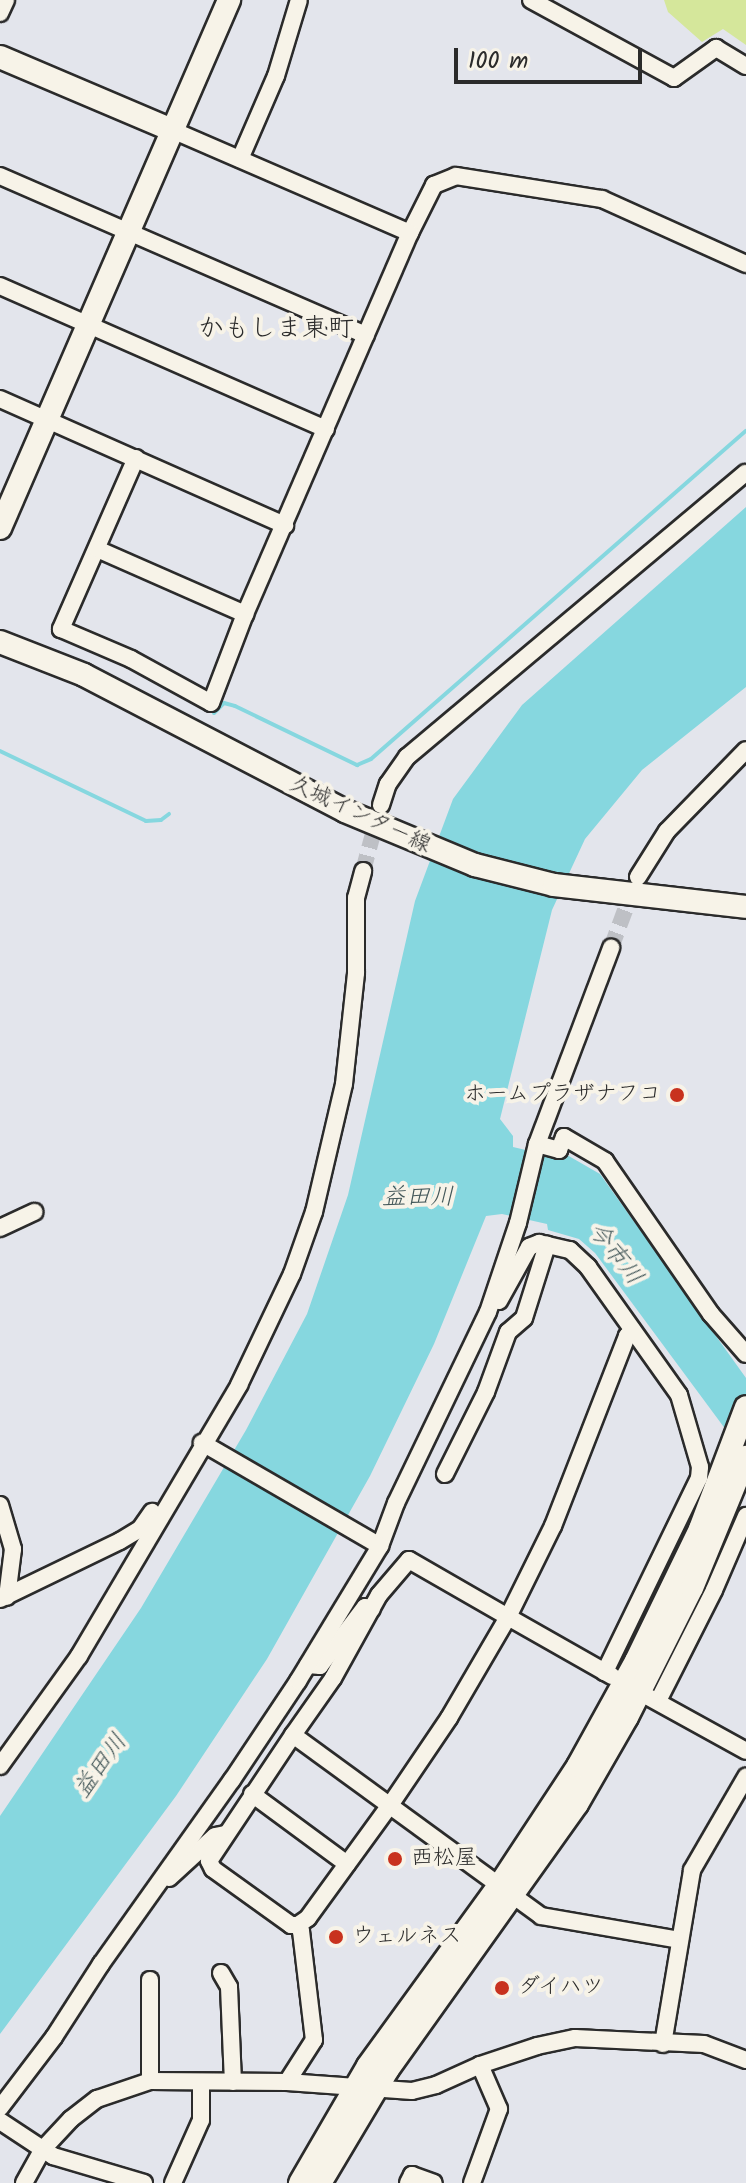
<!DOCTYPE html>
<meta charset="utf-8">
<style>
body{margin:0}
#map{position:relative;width:746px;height:2183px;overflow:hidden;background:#e3e5ec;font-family:Kalam,"Klee One",sans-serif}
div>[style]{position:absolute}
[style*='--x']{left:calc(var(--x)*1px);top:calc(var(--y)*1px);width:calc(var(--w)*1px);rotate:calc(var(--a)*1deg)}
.green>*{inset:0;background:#d5e79b}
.water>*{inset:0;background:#86d7df}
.stream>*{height:4px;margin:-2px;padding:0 2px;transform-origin:2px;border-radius:2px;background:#86d7df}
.street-tunnel>*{height:16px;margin-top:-8px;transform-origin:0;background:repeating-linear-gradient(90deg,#bec0c5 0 16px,transparent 0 24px)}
.roads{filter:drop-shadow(2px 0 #2b2b2b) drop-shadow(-2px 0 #2b2b2b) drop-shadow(0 2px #2b2b2b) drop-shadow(0 -2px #2b2b2b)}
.street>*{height:16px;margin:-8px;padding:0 8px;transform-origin:8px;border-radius:8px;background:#f7f3e8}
.secondary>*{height:22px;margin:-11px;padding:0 11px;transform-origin:11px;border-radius:11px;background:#f7f3e8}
.dots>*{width:22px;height:22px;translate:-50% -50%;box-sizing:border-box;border:4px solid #f7f3e8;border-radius:50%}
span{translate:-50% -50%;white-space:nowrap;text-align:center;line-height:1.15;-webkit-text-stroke:8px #f7f3e8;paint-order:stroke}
.street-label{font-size:22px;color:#2b2b2b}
.poi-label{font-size:22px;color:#2b2b2b}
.right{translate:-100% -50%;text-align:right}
.left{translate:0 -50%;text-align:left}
.water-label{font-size:24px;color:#425658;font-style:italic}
.quarter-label{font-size:26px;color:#2b2b2b}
.scale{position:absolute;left:454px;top:48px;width:188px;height:36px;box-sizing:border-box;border:4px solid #2b2b2b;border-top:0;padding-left:10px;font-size:24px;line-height:28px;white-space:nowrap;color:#2b2b2b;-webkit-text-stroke:6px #f7f3e8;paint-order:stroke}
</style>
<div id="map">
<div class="green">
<i style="clip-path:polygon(664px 0,746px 0,746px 45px,723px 29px,702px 42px,668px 12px)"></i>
</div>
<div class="water">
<i style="clip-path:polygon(746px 507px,746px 687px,642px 770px,585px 839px,552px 910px,500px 1119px,513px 1136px,513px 1147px,564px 1159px,567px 1155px,600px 1174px,746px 1378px,746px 1457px,595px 1253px,579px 1239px,548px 1230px,547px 1224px,502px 1214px,486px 1216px,434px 1344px,370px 1476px,267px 1659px,176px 1796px,0 2034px,0 1816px,141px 1608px,246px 1430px,307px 1314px,348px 1195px,415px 901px,453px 799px,522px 705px)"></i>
</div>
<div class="stream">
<i style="--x:214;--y:713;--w:14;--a:-45"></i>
<i style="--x:224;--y:703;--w:11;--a:15"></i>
<i style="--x:235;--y:706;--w:136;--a:25.8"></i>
<i style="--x:357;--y:765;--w:15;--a:-23"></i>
<i style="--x:371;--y:759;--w:498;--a:-41.2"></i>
<i style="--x:0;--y:751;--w:162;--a:25.6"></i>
<i style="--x:146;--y:821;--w:15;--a:-4"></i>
<i style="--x:161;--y:820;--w:10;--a:-37"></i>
</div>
<div class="street-tunnel">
<i style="--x:363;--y:871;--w:58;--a:-75"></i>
<i style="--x:611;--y:948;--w:66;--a:-69.6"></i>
</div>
<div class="roads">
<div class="street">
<i style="--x:531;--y:0;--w:163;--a:28.6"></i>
<i style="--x:674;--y:78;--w:52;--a:-35.5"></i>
<i style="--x:716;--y:48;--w:35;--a:31"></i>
<i style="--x:0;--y:13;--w:14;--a:-65"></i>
<i style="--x:240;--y:159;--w:90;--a:-66.6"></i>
<i style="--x:276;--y:76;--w:79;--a:-73.2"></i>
<i style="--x:0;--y:176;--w:399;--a:23.5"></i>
<i style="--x:410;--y:233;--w:54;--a:-63.4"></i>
<i style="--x:434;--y:185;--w:24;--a:-22"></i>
<i style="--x:456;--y:176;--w:148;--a:9"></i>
<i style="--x:602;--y:199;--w:158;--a:24.3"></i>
<i style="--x:0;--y:286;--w:356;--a:23.7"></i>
<i style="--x:0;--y:399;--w:312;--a:23.9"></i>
<i style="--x:136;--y:458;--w:187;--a:113.7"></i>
<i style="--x:61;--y:629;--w:76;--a:23.2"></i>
<i style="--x:131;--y:659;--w:91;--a:28.8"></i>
<i style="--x:211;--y:703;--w:95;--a:-69.1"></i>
<i style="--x:245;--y:614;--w:415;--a:-66.6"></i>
<i style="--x:410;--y:233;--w:259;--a:-156.6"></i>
<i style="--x:97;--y:549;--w:162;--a:23.7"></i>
<i style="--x:381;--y:805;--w:22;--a:-72"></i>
<i style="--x:388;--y:784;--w:33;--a:-55"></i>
<i style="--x:407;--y:757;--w:442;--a:-40"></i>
<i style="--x:638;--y:877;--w:54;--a:-57.8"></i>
<i style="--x:667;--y:831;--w:113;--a:-45.7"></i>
<i style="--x:537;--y:1144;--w:23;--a:15"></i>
<i style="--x:559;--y:1150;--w:14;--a:-69"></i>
<i style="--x:564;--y:1137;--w:48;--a:30.3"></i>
<i style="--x:605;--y:1161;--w:186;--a:55.3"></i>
<i style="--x:711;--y:1314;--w:53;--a:48.8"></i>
<i style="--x:0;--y:1228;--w:38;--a:-25"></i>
<i style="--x:499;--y:1301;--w:62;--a:-60.9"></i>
<i style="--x:529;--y:1247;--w:11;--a:-22"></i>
<i style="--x:539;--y:1243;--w:32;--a:13"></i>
<i style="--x:570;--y:1250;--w:25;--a:43"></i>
<i style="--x:588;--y:1267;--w:157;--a:54.6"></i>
<i style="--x:679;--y:1395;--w:75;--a:73.7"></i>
<i style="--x:700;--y:1467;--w:11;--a:95"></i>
<i style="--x:699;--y:1478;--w:216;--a:115.9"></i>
<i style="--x:445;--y:1474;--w:92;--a:-63.4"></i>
<i style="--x:486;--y:1392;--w:64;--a:-69.9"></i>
<i style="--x:508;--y:1332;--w:21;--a:-41"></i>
<i style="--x:524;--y:1318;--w:77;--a:-72.5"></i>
<i style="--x:0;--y:1505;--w:46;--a:73.5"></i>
<i style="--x:13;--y:1549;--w:48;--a:97.1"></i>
<i style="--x:380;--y:1546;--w:46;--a:-69.6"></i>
<i style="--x:396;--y:1503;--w:212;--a:-64.3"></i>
<i style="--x:488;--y:1312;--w:94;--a:-71.4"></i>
<i style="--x:518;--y:1223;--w:81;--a:-76.5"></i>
<i style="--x:537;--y:1144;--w:210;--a:-69.3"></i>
<i style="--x:0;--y:1599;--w:133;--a:-25.8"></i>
<i style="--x:120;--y:1541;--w:23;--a:-31"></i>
<i style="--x:140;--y:1529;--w:21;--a:-55"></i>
<i style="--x:308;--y:1665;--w:12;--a:5"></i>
<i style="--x:320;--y:1666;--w:74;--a:-52.7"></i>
<i style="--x:365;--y:1607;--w:7;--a:16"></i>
<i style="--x:612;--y:1676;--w:120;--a:-150.4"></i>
<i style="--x:508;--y:1617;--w:102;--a:-63.7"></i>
<i style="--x:553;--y:1526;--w:204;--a:-68.7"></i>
<i style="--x:627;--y:1336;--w:8;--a:-45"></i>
<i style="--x:632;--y:1688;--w:130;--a:28.9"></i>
<i style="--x:658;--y:1701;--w:124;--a:-63.2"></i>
<i style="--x:714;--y:1590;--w:81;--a:-66.6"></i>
<i style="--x:293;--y:1735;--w:70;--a:-54.9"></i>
<i style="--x:333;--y:1678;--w:95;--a:-61"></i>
<i style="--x:379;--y:1595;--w:46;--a:-49.4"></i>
<i style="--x:409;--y:1560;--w:114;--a:29.9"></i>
<i style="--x:508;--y:1617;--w:117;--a:120.3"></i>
<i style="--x:449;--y:1718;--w:105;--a:124.1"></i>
<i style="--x:390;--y:1805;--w:140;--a:126"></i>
<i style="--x:308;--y:1918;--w:12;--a:145"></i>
<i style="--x:0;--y:1766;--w:135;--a:-54.3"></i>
<i style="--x:79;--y:1656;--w:315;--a:-59.4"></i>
<i style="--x:239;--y:1385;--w:123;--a:-64.5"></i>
<i style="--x:292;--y:1274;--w:66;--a:-70.5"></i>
<i style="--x:314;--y:1212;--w:131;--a:-76.8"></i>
<i style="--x:344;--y:1084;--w:112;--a:-83.8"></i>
<i style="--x:356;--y:973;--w:75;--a:-90"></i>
<i style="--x:356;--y:898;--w:28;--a:-75"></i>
<i style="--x:252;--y:1794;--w:118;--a:36.4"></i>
<i style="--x:169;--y:1878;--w:62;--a:-42.4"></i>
<i style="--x:215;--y:1836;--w:10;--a:-11"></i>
<i style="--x:221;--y:1973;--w:16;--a:60"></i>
<i style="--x:229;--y:1987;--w:95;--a:87.6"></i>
<i style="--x:663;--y:2044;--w:176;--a:-80.5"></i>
<i style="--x:692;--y:1870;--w:108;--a:-59.9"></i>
<i style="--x:150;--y:2081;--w:101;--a:-90"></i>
<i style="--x:287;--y:2082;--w:50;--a:-57.3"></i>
<i style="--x:314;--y:2040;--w:110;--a:-96.8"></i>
<i style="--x:301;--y:1931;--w:7;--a:-117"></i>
<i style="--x:298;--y:1925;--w:7;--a:180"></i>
<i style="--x:291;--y:1925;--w:96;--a:-144.3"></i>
<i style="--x:213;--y:1869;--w:9;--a:-117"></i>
<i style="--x:209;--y:1861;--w:151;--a:-56.3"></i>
<i style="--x:293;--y:1735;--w:307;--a:36.1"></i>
<i style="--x:541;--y:1916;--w:141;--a:9.8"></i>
<i style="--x:0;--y:2108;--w:89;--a:-52.7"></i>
<i style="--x:54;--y:2037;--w:87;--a:-57.2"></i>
<i style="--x:101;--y:1964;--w:226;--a:-54.6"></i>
<i style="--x:232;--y:1780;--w:119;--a:-56.3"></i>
<i style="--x:298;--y:1681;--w:158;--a:-58.7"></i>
<i style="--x:380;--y:1546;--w:206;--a:-149.9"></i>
<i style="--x:0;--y:2121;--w:64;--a:33.4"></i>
<i style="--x:53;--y:2156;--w:95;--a:16.5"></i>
<i style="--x:24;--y:2183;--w:39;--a:-61"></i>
<i style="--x:43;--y:2149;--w:41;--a:-47"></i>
<i style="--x:71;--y:2119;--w:33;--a:-38"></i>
<i style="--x:97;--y:2099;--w:56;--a:-18.8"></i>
<i style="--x:150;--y:2081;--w:137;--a:0.4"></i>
<i style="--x:287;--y:2082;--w:125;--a:4.1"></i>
<i style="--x:412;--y:2091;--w:25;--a:-14"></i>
<i style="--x:436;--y:2085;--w:48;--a:-24.4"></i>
<i style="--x:480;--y:2065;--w:60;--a:-18.4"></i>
<i style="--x:537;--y:2046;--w:39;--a:-12"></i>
<i style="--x:575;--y:2038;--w:129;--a:2.7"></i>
<i style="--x:704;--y:2044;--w:45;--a:20.9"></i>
<i style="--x:173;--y:2183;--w:69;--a:-66"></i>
<i style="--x:201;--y:2120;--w:37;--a:-90"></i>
<i style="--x:408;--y:2183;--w:9;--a:-63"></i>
<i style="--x:412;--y:2175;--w:23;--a:20"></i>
<i style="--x:472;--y:2183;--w:79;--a:-70"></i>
<i style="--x:499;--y:2109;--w:48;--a:-113.4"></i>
</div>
<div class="secondary">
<i style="--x:0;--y:57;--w:187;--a:23"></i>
<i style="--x:0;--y:528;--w:576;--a:-66.55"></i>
<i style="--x:0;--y:642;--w:90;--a:21.4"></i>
<i style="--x:84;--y:675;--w:294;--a:27.5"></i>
<i style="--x:345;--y:811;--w:141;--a:22.6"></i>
<i style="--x:475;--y:865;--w:81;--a:14.2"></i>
<i style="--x:554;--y:885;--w:193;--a:6.5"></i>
<i style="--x:300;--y:2183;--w:135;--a:-59.8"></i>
<i style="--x:368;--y:2066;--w:223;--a:-54"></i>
<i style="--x:499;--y:1886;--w:144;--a:-56.6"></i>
<i style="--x:578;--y:1766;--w:120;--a:-61.1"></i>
<i style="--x:636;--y:1661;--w:147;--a:-64.1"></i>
<i style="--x:700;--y:1529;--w:130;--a:-69.3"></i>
<i style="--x:320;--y:2183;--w:133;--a:-59.2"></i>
<i style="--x:388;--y:2069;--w:325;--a:-54.5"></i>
<i style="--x:577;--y:1804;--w:100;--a:-60.1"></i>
<i style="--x:627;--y:1717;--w:144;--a:-63.3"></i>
<i style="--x:692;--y:1588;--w:142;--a:-67.6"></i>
</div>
</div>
<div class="dots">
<i style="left:677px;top:1095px;background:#c8321e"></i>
<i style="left:395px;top:1859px;background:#c8321e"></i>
<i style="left:336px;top:1937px;background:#c8321e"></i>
<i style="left:502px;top:1988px;background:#c8321e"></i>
</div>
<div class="street-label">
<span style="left:360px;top:815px;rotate:25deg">久城インター線</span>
</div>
<div class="poi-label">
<span class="right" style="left:661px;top:1095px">ホームプラザナフコ</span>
<span class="left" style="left:411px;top:1859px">西松屋</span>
<span class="left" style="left:352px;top:1937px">ウェルネス</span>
<span class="left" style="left:518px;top:1988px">ダイハツ</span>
</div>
<div class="water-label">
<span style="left:418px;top:1198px">益田川</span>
<span style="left:615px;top:1254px;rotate:52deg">今市川</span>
<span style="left:101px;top:1766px;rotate:-54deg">益田川</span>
</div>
<div class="quarter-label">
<span style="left:276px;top:330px">かもしま東町</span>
</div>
<div class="scale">100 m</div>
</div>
